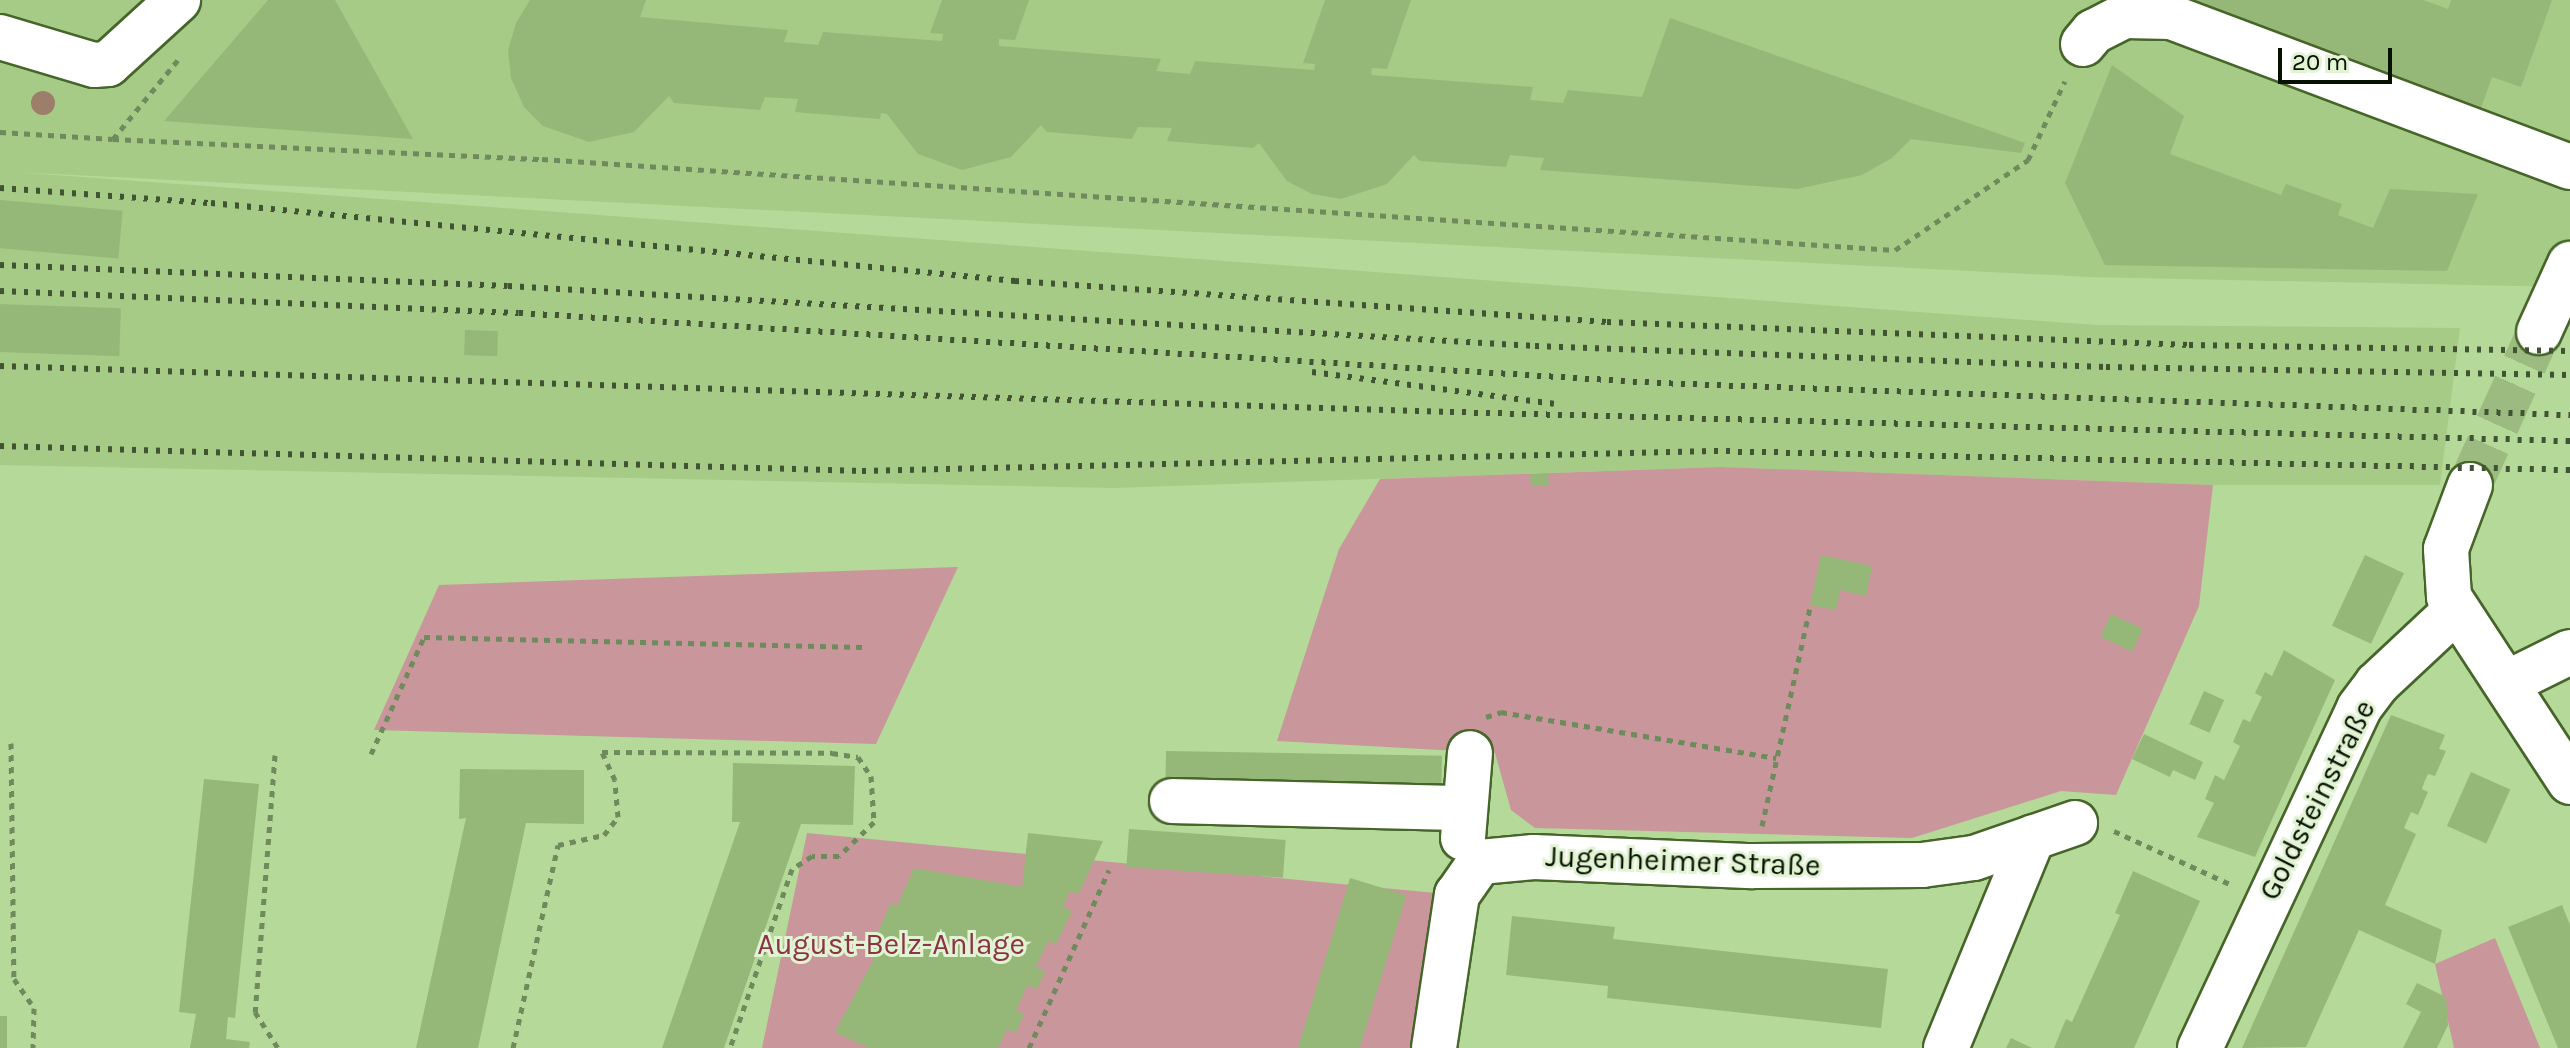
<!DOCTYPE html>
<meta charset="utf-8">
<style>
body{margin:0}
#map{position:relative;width:2570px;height:1048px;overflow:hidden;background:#b5d998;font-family:Karla,sans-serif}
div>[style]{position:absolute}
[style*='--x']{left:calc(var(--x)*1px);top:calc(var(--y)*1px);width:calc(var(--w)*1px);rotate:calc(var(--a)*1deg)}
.built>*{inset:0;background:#a5cb86}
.green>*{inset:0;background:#c9969b}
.building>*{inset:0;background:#95b879;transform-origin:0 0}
.minor-tunnel>*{height:44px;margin-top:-22px;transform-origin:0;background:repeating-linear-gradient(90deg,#9bbb81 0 44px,transparent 0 66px)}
.path>*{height:5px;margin-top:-2.5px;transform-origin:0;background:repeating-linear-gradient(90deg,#6f8a5c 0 6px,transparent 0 12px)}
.roads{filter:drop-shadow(2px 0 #466529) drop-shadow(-2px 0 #466529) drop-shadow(0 2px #466529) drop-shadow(0 -2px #466529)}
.minor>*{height:44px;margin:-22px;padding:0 22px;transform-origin:22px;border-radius:22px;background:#fff}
.rail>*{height:6px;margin-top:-3px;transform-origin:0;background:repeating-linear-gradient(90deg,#405332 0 4px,transparent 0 12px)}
.trees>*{width:24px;height:24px;margin:-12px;border-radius:50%;background:#9d7e6a}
span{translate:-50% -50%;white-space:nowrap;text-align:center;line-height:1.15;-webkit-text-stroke:6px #e1f3d3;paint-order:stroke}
.street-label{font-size:30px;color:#061100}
.park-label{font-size:30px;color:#8a3444}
.scale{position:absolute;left:2278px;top:48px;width:114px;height:36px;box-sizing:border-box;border:4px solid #061100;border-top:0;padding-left:10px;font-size:24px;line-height:28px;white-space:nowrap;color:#061100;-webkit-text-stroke:6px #e1f3d3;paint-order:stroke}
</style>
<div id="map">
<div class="built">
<i style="clip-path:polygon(0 0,2570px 0,2570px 287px,2089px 277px,14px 172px,2095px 325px,2460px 328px,2440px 485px,2213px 485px,1719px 467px,1115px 488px,0 465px)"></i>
</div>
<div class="green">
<i style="clip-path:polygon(1720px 467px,2213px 485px,2199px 606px,2116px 795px,2061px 791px,1912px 838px,1535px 828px,1511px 810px,1495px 753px,1277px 741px,1339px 549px,1380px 479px)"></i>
<i style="clip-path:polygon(958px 567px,876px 744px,374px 730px,439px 585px)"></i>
<i style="clip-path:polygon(807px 833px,1457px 895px,1424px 1048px,762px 1048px)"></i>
<i style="clip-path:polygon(2495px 938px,2540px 1048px,2454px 1048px,2435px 964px)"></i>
</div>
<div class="building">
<i style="clip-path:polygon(268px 0,335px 0,413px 139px,164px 121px)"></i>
<i style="clip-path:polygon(530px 0,646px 0,640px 17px,788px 30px,784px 42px,818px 45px,823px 32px,942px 41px,943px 34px,930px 33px,942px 0,1029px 0,1015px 40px,999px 39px,999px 46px,1161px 59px,1156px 71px,1190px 74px,1195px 61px,1314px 70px,1315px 64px,1303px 63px,1325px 0,1411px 0,1387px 69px,1372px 68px,1371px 75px,1533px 87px,1530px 100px,1563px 103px,1568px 90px,1642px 97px,1670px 18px,2025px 143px,2021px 153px,1911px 139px,1892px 158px,1862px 175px,1797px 189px,1540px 170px,1544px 158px,1510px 155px,1506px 167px,1420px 161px,1414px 155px,1387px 184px,1341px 199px,1312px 194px,1287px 181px,1259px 143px,1253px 148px,1167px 141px,1172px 128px,1138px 127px,1132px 139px,1047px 132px,1041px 125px,1011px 157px,962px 170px,918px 154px,887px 114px,881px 113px,880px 119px,795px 112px,798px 99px,765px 97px,760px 110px,674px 103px,669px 96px,634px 132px,589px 142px,543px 126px,524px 107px,511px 78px,508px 50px,516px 23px)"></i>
<i style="clip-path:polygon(2193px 0,2423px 0,2448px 9px,2451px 0,2552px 0,2521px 87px,2492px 77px,2480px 111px,2191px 7px)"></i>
<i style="clip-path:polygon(2112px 65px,2184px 116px,2170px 154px,2281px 195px,2286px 184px,2342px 204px,2338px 215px,2373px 228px,2390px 189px,2478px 194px,2447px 271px,2105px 265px,2065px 183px)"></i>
<i style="left:0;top:200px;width:123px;height:48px;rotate:5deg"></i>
<i style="left:0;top:304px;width:121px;height:48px;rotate:2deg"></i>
<i style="left:465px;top:330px;width:33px;height:25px;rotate:2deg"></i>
<i style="left:1548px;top:473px;width:12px;height:18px;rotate:85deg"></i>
<i style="clip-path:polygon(1821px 555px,1872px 566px,1866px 596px,1840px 590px,1836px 610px,1810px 605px)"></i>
<i style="left:2365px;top:555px;width:43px;height:78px;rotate:25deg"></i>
<i style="left:2111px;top:614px;width:35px;height:25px;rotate:25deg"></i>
<i style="clip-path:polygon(2284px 650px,2335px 680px,2255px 857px,2197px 837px,2214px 803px,2205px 799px,2215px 775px,2224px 780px,2240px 746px,2233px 742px,2243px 719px,2250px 722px,2262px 697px,2255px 693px,2265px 672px,2272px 676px)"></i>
<i style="left:2204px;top:691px;width:22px;height:36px;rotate:24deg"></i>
<i style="clip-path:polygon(2391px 715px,2445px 735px,2439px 749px,2446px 751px,2435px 776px,2428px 774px,2424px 783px,2422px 789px,2428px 792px,2418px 815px,2411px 812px,2404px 828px,2416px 834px,2385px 905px,2442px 930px,2435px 964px,2359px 930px,2306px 1047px,2242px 1048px)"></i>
<i style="clip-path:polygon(2144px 734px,2203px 762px,2195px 780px,2173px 770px,2170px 777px,2132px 759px)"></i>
<i style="left:1166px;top:751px;width:276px;height:43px;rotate:1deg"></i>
<i style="clip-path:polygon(733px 763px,855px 766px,853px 825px,801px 824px,724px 1048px,662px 1048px,740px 822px,732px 822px)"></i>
<i style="clip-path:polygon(460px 769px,584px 770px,584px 824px,526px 823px,478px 1048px,416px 1048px,466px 818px,459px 819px)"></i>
<i style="left:2471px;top:772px;width:43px;height:59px;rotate:24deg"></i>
<i style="clip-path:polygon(204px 779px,259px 784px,235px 1018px,228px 1017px,226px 1039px,250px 1042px,249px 1048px,190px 1048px,196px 1014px,179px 1012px)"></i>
<i style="left:1129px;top:829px;width:157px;height:38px;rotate:4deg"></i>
<i style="clip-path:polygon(1028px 833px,1103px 841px,1079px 893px,1069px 892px,1063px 907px,1072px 911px,1056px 944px,1048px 941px,1036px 967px,1045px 971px,1037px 989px,1027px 985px,1016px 1011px,1024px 1014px,1016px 1033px,1007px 1029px,998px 1048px,869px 1048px,835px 1032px,875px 957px,868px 954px,891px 903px,897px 906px,914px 868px,1022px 887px)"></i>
<i style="clip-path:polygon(2133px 871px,2200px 901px,2134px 1048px,2054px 1048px,2066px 1019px,2072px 1022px,2120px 915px,2115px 913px)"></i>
<i style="left:1350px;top:878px;width:59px;height:178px;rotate:17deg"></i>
<i style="clip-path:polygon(2562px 905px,2570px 925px,2570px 1048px,2558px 1048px,2508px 927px)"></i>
<i style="clip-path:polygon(1512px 916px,1615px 927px,1613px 939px,1888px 969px,1881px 1028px,1607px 998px,1608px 986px,1506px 975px)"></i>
<i style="clip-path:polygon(2417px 983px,2446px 997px,2448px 1025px,2437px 1048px,2403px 1048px,2421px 1012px,2406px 1004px)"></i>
<i style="left:0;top:1016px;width:7px;height:32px"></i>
<i style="clip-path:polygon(2011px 1038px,2032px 1048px,2006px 1048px)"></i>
</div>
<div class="minor-tunnel">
<i style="--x:2470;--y:485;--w:168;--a:-65.7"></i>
</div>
<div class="path">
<i style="--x:0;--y:132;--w:113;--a:3.5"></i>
<i style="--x:113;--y:139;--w:102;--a:-50.6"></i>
<i style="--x:113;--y:139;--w:429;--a:2.7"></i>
<i style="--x:542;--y:159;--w:1356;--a:3.85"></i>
<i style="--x:1895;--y:250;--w:161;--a:-34.1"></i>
<i style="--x:2028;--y:160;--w:87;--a:-64.9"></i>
<i style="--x:1486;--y:717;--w:16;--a:-18"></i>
<i style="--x:1501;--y:712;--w:279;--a:9.5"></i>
<i style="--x:11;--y:743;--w:236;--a:89.3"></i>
<i style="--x:14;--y:979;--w:35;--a:55"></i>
<i style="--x:34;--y:1008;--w:40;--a:91.4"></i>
<i style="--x:371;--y:754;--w:128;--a:-65.6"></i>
<i style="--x:424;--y:637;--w:439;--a:1.3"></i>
<i style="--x:275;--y:755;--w:258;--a:94.4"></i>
<i style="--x:255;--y:1012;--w:43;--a:57.4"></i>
<i style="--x:1762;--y:826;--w:224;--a:-77.6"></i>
<i style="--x:2114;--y:831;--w:130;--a:24.6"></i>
<i style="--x:513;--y:1048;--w:208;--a:-77.5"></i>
<i style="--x:558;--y:845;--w:47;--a:-12.3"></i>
<i style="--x:604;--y:835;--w:23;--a:-52"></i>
<i style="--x:618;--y:817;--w:37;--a:-95"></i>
<i style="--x:615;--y:780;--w:31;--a:-115"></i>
<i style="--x:602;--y:752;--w:230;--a:0.2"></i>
<i style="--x:832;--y:753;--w:26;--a:9"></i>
<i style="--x:858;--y:757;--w:23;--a:56"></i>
<i style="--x:871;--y:776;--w:46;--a:86.3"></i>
<i style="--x:874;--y:822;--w:49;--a:135.8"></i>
<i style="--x:839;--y:856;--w:27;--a:180"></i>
<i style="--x:812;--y:856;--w:24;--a:147"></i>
<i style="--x:792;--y:869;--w:189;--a:109.1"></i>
<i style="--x:1029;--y:1048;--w:195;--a:-65.8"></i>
</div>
<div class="roads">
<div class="minor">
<i style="--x:0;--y:37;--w:98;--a:16.6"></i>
<i style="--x:94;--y:65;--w:14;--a:-4"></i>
<i style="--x:108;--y:64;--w:95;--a:-42.4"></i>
<i style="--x:2083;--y:44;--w:16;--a:-50"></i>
<i style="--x:2093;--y:32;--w:36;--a:-27"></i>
<i style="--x:2125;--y:16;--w:46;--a:1.2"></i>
<i style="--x:2171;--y:17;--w:426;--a:20.6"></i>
<i style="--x:2539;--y:332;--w:75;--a:-65.5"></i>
<i style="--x:2470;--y:485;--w:68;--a:110.6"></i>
<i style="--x:2446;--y:549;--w:48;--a:86.4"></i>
<i style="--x:2449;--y:597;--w:221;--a:56.8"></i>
<i style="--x:2507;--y:683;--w:70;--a:-26.2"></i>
<i style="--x:1172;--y:801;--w:293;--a:1.4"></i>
<i style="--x:1463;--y:838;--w:85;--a:-85.3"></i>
<i style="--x:1434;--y:1048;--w:155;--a:-81.5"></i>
<i style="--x:1457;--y:895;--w:40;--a:-55.1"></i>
<i style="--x:1480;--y:862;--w:54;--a:-5.3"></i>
<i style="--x:1534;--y:857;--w:219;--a:2.4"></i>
<i style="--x:1753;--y:866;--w:169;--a:-0.3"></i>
<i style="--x:1922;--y:865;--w:52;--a:-7.7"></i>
<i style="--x:1974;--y:858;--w:107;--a:-19.1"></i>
<i style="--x:1946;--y:1048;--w:228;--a:-67.6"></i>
<i style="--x:2200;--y:1048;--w:375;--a:-64.9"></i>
<i style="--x:2359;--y:708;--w:30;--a:-53"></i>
<i style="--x:2377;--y:684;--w:107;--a:-43.1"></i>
</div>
</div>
<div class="rail">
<i style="--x:0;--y:188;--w:212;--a:4.1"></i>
<i style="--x:211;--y:203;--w:808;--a:5.54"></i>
<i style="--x:1015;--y:281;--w:593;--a:3.96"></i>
<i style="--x:1607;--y:322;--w:582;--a:2.26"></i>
<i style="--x:2189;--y:345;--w:381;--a:0.9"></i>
<i style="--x:0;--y:265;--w:508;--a:2.37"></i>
<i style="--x:508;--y:286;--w:1029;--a:3.34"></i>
<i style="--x:1535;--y:346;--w:571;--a:2.11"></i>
<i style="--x:2106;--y:367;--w:464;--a:1"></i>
<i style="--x:0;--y:291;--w:519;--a:2.43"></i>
<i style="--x:519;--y:313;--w:1140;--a:3.52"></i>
<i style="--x:1657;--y:383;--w:914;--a:2.01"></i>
<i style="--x:0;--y:366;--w:1451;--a:1.82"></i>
<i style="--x:1450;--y:412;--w:1120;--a:1.48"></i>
<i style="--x:1312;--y:372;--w:244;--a:7.5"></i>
<i style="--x:0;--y:446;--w:862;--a:1.66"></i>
<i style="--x:862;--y:471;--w:852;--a:-1.34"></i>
<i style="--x:1714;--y:451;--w:856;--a:1.27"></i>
</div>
<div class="trees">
<i style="left:43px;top:103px"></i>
</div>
<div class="street-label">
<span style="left:2317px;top:800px;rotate:-63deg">Goldsteinstraße</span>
<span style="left:1683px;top:861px;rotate:2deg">Jugenheimer Straße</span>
</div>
<div class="park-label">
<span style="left:891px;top:944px">August-Belz-Anlage</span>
</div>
<div class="scale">20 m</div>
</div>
